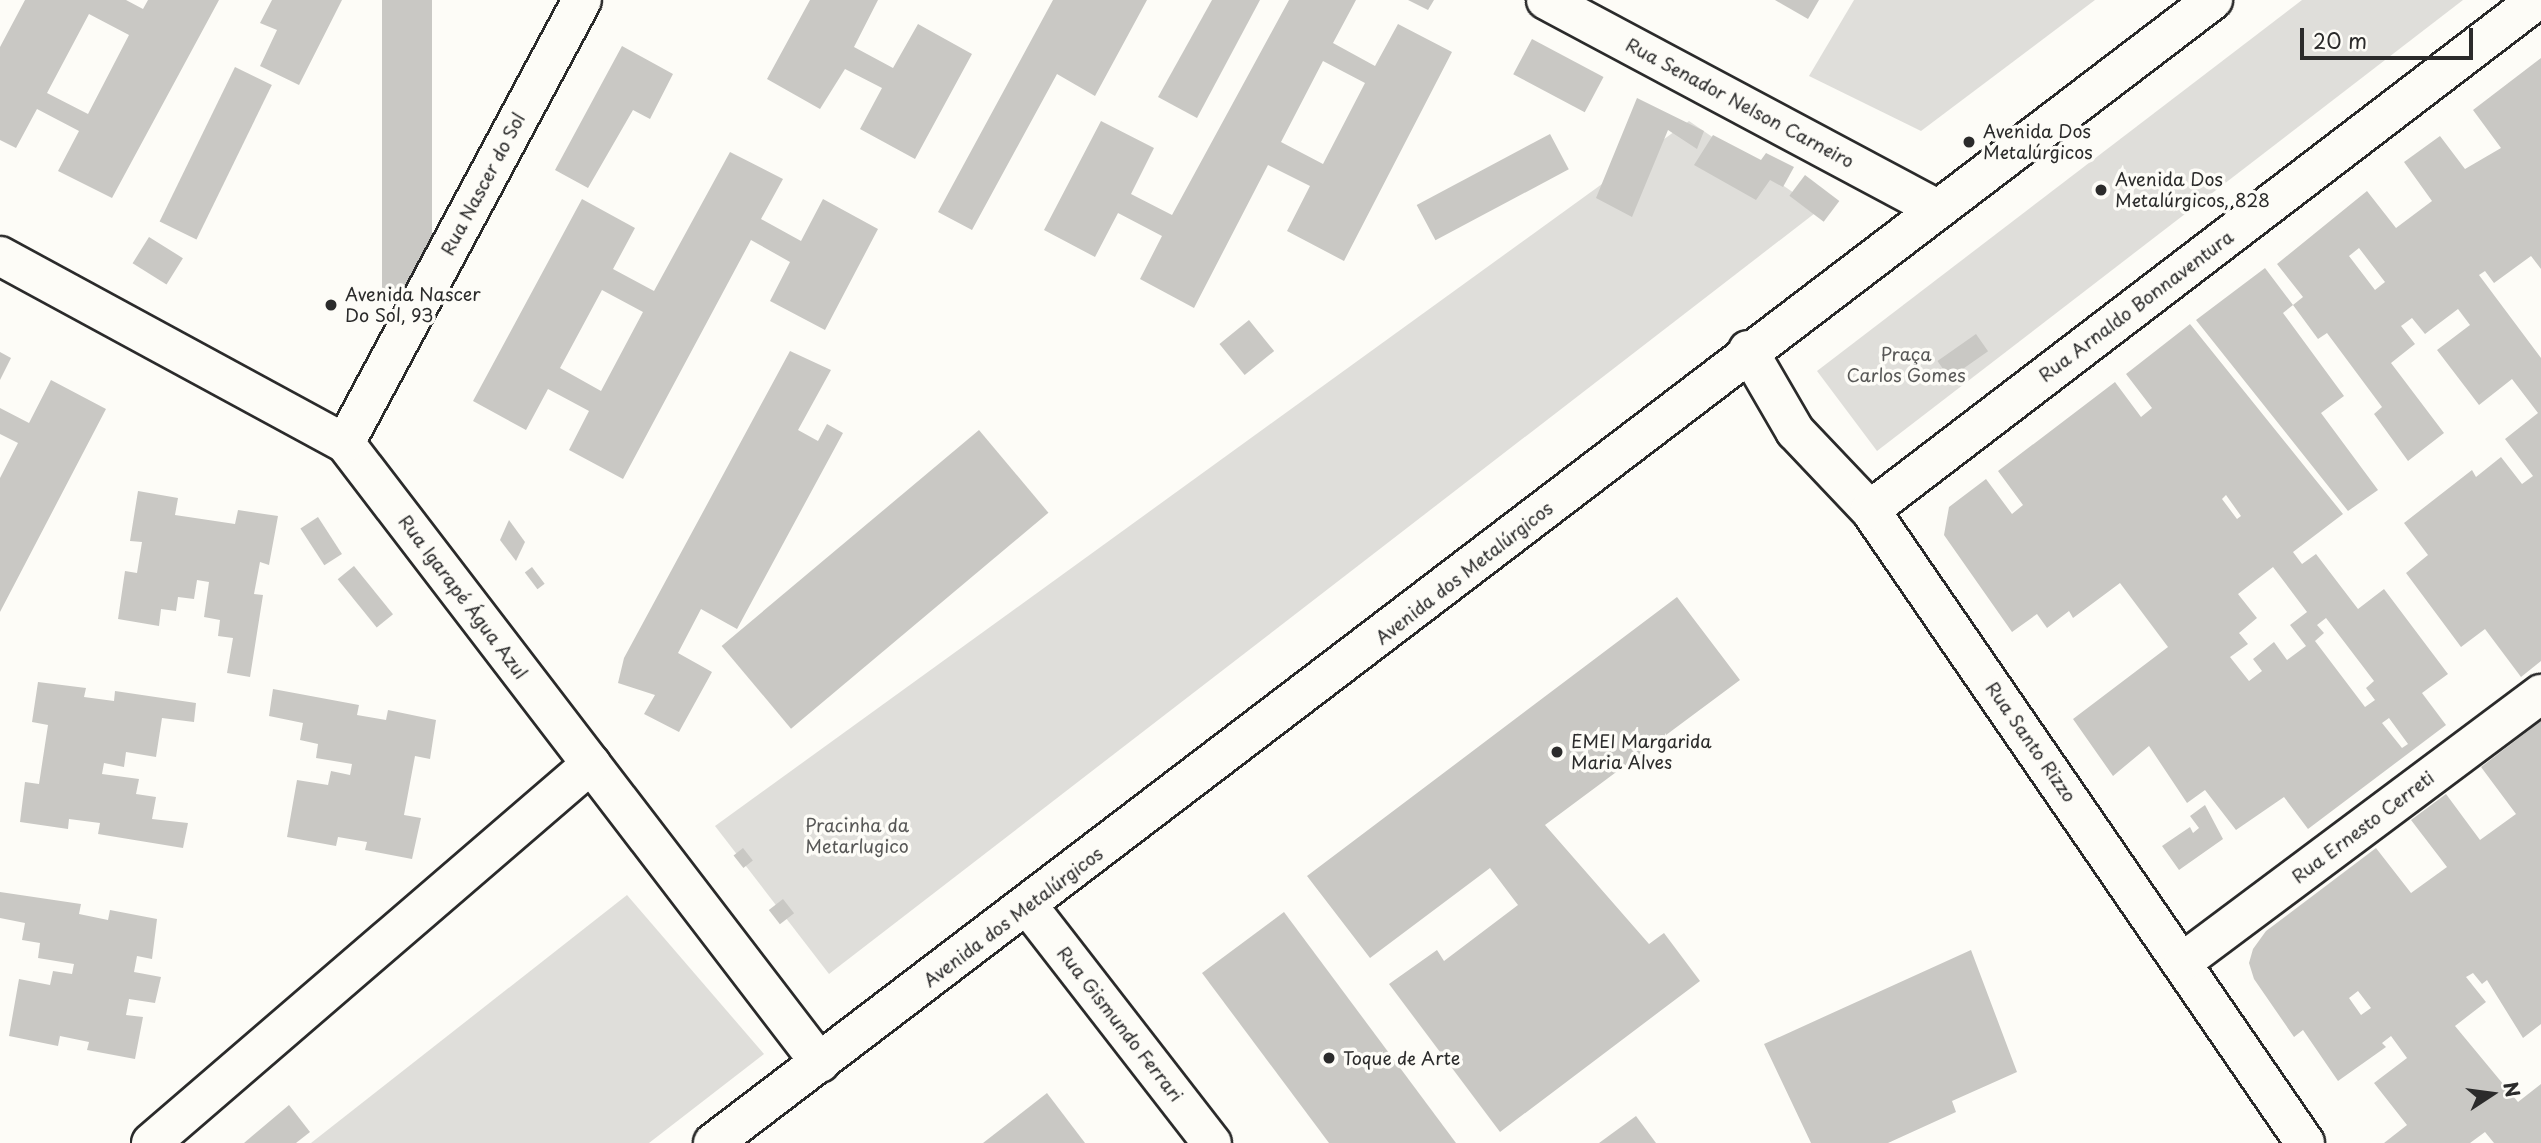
<!DOCTYPE html>
<meta charset="utf-8">
<style>
body{margin:0}
#map{position:relative;width:2541px;height:1143px;overflow:hidden;background:#fdfcf7;font-family:"Playpen Sans",sans-serif}
div>[style]{position:absolute}
[style*='--x']{left:calc(var(--x)*1px);top:calc(var(--y)*1px);width:calc(var(--w)*1px);rotate:calc(var(--a)*1deg)}
.green>*{inset:0;background:#dfdeda}
.building>*{inset:0;background:#c9c8c4;transform-origin:0 0}
.roads{filter:drop-shadow(2px 0 #2b2b2b) drop-shadow(-2px 0 #2b2b2b) drop-shadow(0 2px #2b2b2b) drop-shadow(0 -2px #2b2b2b)}
.minor>*{height:38px;margin:-19px;padding:0 19px;transform-origin:19px;border-radius:19px;background:#fdfcf7}
.secondary>*{height:38px;margin:-19px;padding:0 19px;transform-origin:19px;border-radius:19px;background:#fdfcf7}
.dots>*{width:19px;height:19px;translate:-50% -50%;box-sizing:border-box;border:4px solid #fdfcf7;border-radius:50%}
span{translate:-50% -50%;white-space:nowrap;text-align:center;line-height:1.15;-webkit-text-stroke:7px #fdfcf7;paint-order:stroke}
.street-label{font-size:18px;color:#2b2b2b}
.poi-label{font-size:18px;color:#2b2b2b}
.left{translate:0 -50%;text-align:left}
.park-label{font-size:18px;color:#585857}
.north{position:absolute;left:2457px;top:1059px;width:70px;height:70px;-webkit-text-stroke:5px #fdfcf7;paint-order:stroke;rotate:77deg;font-size:19px;font-weight:700;line-height:28px;text-align:center;color:#2b2b2b}
.north::after{content:'';display:block;margin:auto;width:24px;height:32px;background:#2b2b2b;clip-path:polygon(50% 0,100% 100%,50% 72%,0 100%)}
.scale{position:absolute;left:2300px;top:28px;width:173px;height:32px;box-sizing:border-box;border:4px solid #2b2b2b;border-top:0;padding-left:9px;font-size:21px;line-height:24px;white-space:nowrap;color:#2b2b2b;-webkit-text-stroke:5px #fdfcf7;paint-order:stroke}
</style>
<div id="map">
<div class="green">
<i style="clip-path:polygon(1854px 0,2095px 0,1921px 131px,1809px 76px)"></i>
<i style="clip-path:polygon(2302px 0,2463px 0,1877px 451px,1817px 371px)"></i>
<i style="clip-path:polygon(1689px 121px,1819px 210px,829px 974px,715px 826px)"></i>
<i style="clip-path:polygon(627px 895px,764px 1054px,649px 1143px,311px 1143px)"></i>
</div>
<div class="building">
<i style="clip-path:polygon(evenodd,25px 0,126px 0,143px 9px,148px 0,219px 0,112px 198px,58px 171px,79px 131px,37px 109px,16px 148px,0 140px,0 47px,25px 0,89px 14px,129px 35px,88px 114px,47px 93px,89px 14px)"></i>
<i style="clip-path:polygon(272px 0,342px 0,299px 85px,260px 66px,277px 30px,260px 23px)"></i>
<i style="left:382px;top:0;width:50px;height:299px"></i>
<i style="clip-path:polygon(810px 0,878px 0,854px 47px,893px 68px,918px 24px,972px 54px,915px 159px,860px 129px,882px 88px,845px 69px,820px 109px,767px 79px)"></i>
<i style="clip-path:polygon(1053px 0,1147px 0,1095px 96px,1057px 74px,972px 230px,938px 212px)"></i>
<i style="clip-path:polygon(1212px 0,1260px 0,1197px 118px,1158px 97px)"></i>
<i style="clip-path:polygon(evenodd,1289px 0,1356px 0,1333px 43px,1375px 66px,1398px 24px,1452px 52px,1344px 261px,1287px 231px,1310px 186px,1268px 165px,1194px 308px,1140px 279px,1162px 236px,1118px 213px,1095px 257px,1044px 230px,1101px 121px,1154px 148px,1131px 194px,1172px 215px,1289px 0,1323px 61px,1365px 83px,1323px 164px,1281px 142px,1323px 61px)"></i>
<i style="clip-path:polygon(1408px 0,1434px 0,1428px 10px)"></i>
<i style="clip-path:polygon(1775px 0,1819px 0,1808px 19px)"></i>
<i style="left:1532px;top:39px;width:81px;height:40px;rotate:28deg"></i>
<i style="clip-path:polygon(622px 46px,673px 74px,650px 119px,633px 110px,588px 188px,555px 170px)"></i>
<i style="clip-path:polygon(evenodd,2541px 58px,2541px 269px,2531px 256px,2494px 283px,2485px 271px,2479px 275px,2541px 358px,2541px 661px,2521px 677px,2485px 629px,2461px 647px,2406px 573px,2428px 555px,2404px 523px,2472px 470px,2476px 477px,2501px 457px,2522px 484px,2533px 476px,2505px 439px,2538px 413px,2512px 379px,2479px 405px,2437px 350px,2470px 325px,2458px 309px,2425px 334px,2412px 318px,2401px 326px,2415px 344px,2391px 363px,2444px 433px,2408px 461px,2374px 414px,2382px 407px,2327px 333px,2318px 339px,2293px 305px,2303px 297px,2277px 264px,2367px 191px,2396px 228px,2432px 201px,2404px 162px,2440px 136px,2465px 169px,2501px 148px,2473px 110px,2541px 58px,2359px 248px,2385px 282px,2375px 290px,2349px 256px,2359px 248px)"></i>
<i style="left:235px;top:67px;width:41px;height:172px;rotate:26deg"></i>
<i style="clip-path:polygon(1637px 98px,1704px 131px,1697px 149px,1668px 130px,1632px 217px,1596px 198px)"></i>
<i style="left:1550px;top:134px;width:40px;height:151px;rotate:62deg"></i>
<i style="clip-path:polygon(1713px 135px,1761px 160px,1766px 153px,1794px 167px,1783px 187px,1770px 180px,1756px 200px,1694px 165px)"></i>
<i style="clip-path:polygon(evenodd,730px 152px,783px 179px,761px 219px,801px 241px,823px 199px,878px 229px,825px 330px,770px 301px,790px 262px,751px 240px,623px 479px,569px 450px,589px 411px,548px 389px,526px 430px,473px 401px,582px 199px,635px 228px,613px 269px,654px 291px,730px 152px,602px 290px,643px 312px,601px 391px,560px 368px,602px 290px)"></i>
<i style="left:1805px;top:175px;width:43px;height:26px;rotate:37deg"></i>
<i style="left:149px;top:237px;width:40px;height:31px;rotate:32deg"></i>
<i style="clip-path:polygon(2265px 268px,2293px 305px,2283px 313px,2344px 396px,2321px 413px,2378px 490px,2348px 511px,2196px 320px)"></i>
<i style="left:1249px;top:320px;width:40px;height:38px;rotate:51deg"></i>
<i style="clip-path:polygon(evenodd,2190px 324px,2343px 514px,2293px 552px,2302px 564px,2316px 554px,2358px 609px,2384px 589px,2448px 674px,2422px 693px,2446px 725px,2308px 829px,2284px 797px,2236px 830px,2205px 790px,2187px 803px,2149px 746px,2113px 776px,2073px 719px,2168px 647px,2120px 583px,2073px 618px,2069px 611px,2047px 628px,2037px 614px,2012px 632px,1944px 535px,1949px 507px,1986px 479px,2012px 514px,2023px 505px,1998px 471px,2115px 382px,2141px 417px,2152px 408px,2126px 374px,2190px 324px,2226px 495px,2241px 516px,2237px 519px,2222px 499px,2226px 495px,2190px 324px,2273px 567px,2307px 612px,2290px 625px,2306px 646px,2287px 660px,2274px 642px,2253px 659px,2262px 671px,2249px 681px,2230px 657px,2248px 644px,2239px 633px,2257px 618px,2238px 594px,2273px 567px,2190px 324px,2326px 618px,2374px 681px,2366px 688px,2375px 700px,2365px 707px,2315px 641px,2324px 633px,2317px 625px,2326px 618px,2190px 324px,2389px 718px,2408px 744px,2402px 748px,2382px 723px,2389px 718px)"></i>
<i style="left:1976px;top:334px;width:21px;height:47px;rotate:55deg"></i>
<i style="clip-path:polygon(790px 351px,831px 370px,798px 430px,818px 441px,827px 424px,843px 433px,737px 629px,701px 609px,678px 653px,712px 672px,679px 732px,644px 714px,655px 695px,618px 683px,624px 658px)"></i>
<i style="clip-path:polygon(0 352px,11px 358px,0 380px)"></i>
<i style="clip-path:polygon(51px 380px,106px 409px,0 612px,0 478px,18px 443px,0 434px,0 408px,29px 423px)"></i>
<i style="left:979px;top:430px;width:108px;height:336px;rotate:50deg"></i>
<i style="clip-path:polygon(138px 491px,178px 498px,175px 515px,235px 524px,238px 510px,278px 516px,269px 565px,260px 562px,254px 594px,263px 595px,250px 677px,227px 673px,233px 638px,218px 636px,220px 620px,204px 617px,209px 582px,197px 580px,194px 599px,178px 597px,176px 611px,161px 609px,159px 626px,118px 619px,125px 571px,137px 573px,142px 542px,130px 541px)"></i>
<i style="left:318px;top:517px;width:44px;height:21px;rotate:57deg"></i>
<i style="clip-path:polygon(509px 520px,525px 542px,516px 561px,500px 540px)"></i>
<i style="left:354px;top:566px;width:62px;height:21px;rotate:51deg"></i>
<i style="left:532px;top:567px;width:21px;height:9px;rotate:53deg"></i>
<i style="clip-path:polygon(1677px 597px,1740px 680px,1545px 825px,1649px 944px,1664px 933px,1700px 981px,1500px 1132px,1389px 984px,1437px 950px,1444px 961px,1518px 905px,1490px 868px,1370px 958px,1307px 876px)"></i>
<i style="clip-path:polygon(38px 682px,86px 688px,84px 697px,114px 701px,115px 691px,196px 703px,194px 722px,162px 718px,156px 757px,126px 752px,124px 767px,104px 763px,102px 774px,139px 779px,136px 794px,156px 797px,152px 819px,188px 823px,183px 848px,98px 834px,100px 823px,69px 819px,68px 829px,20px 822px,25px 782px,39px 784px,48px 725px,32px 722px)"></i>
<i style="clip-path:polygon(273px 689px,359px 705px,357px 715px,386px 720px,388px 710px,436px 720px,430px 759px,415px 756px,404px 815px,421px 818px,412px 859px,365px 850px,367px 842px,338px 837px,336px 846px,287px 837px,297px 780px,328px 785px,331px 771px,350px 775px,352px 764px,316px 758px,318px 744px,300px 740px,303px 723px,269px 716px)"></i>
<i style="clip-path:polygon(evenodd,2541px 721px,2541px 1024px,2523px 1038px,2487px 980px,2482px 984px,2473px 973px,2466px 977px,2486px 1002px,2455px 1026px,2518px 1102px,2541px 1084px,2541px 1143px,2494px 1143px,2485px 1132px,2470px 1143px,2384px 1143px,2407px 1125px,2374px 1083px,2407px 1058px,2391px 1036px,2382px 1043px,2386px 1047px,2338px 1081px,2303px 1030px,2294px 1037px,2254px 979px,2249px 963px,2253px 949px,2266px 931px,2376px 848px,2411px 893px,2447px 867px,2411px 820px,2446px 794px,2480px 840px,2516px 814px,2481px 767px,2541px 721px,2358px 991px,2371px 1008px,2361px 1015px,2349px 998px,2358px 991px)"></i>
<i style="clip-path:polygon(2205px 805px,2223px 839px,2179px 870px,2162px 846px,2190px 827px,2193px 833px,2199px 828px,2190px 816px)"></i>
<i style="left:743px;top:848px;width:16px;height:12px;rotate:52deg"></i>
<i style="clip-path:polygon(0 892px,81px 904px,79px 914px,108px 920px,110px 910px,157px 919px,152px 959px,137px 956px,134px 972px,161px 977px,155px 1003px,129px 999px,126px 1015px,143px 1017px,135px 1059px,87px 1050px,89px 1042px,60px 1036px,58px 1046px,9px 1036px,19px 979px,50px 985px,53px 971px,72px 974px,74px 964px,38px 958px,40px 943px,22px 940px,25px 923px,0 918px)"></i>
<i style="left:783px;top:899px;width:18px;height:18px;rotate:52deg"></i>
<i style="clip-path:polygon(1284px 912px,1456px 1143px,1329px 1143px,1202px 973px)"></i>
<i style="clip-path:polygon(1971px 950px,2017px 1072px,1952px 1101px,1956px 1112px,1888px 1143px,1811px 1143px,1764px 1044px)"></i>
<i style="clip-path:polygon(1047px 1093px,1085px 1143px,983px 1143px)"></i>
<i style="clip-path:polygon(289px 1105px,310px 1132px,296px 1143px,244px 1143px)"></i>
<i style="clip-path:polygon(1636px 1116px,1656px 1143px,1599px 1143px)"></i>
</div>
<div class="roads">
<div class="minor">
<i style="--x:1546;--y:0;--w:440;--a:28.1"></i>
<i style="--x:0;--y:256;--w:392;--a:28.5"></i>
<i style="--x:345;--y:443;--w:781;--a:52.54"></i>
<i style="--x:1748;--y:350;--w:94;--a:59.9"></i>
<i style="--x:1795;--y:431;--w:109;--a:46.5"></i>
<i style="--x:1870;--y:510;--w:768;--a:55.5"></i>
<i style="--x:345;--y:443;--w:502;--a:-61.85"></i>
<i style="--x:1870;--y:510;--w:840;--a:-37.4"></i>
<i style="--x:1028;--y:906;--w:300;--a:52.2"></i>
<i style="--x:2184;--y:961;--w:446;--a:-36.8"></i>
<i style="--x:151;--y:1143;--w:581;--a:-40.74"></i>
</div>
<div class="secondary">
<i style="--x:713;--y:1143;--w:1886;--a:-37.31"></i>
</div>
</div>
<div class="dots">
<i style="left:1969px;top:142px;background:#2b2b2b"></i>
<i style="left:2101px;top:190px;background:#2b2b2b"></i>
<i style="left:331px;top:305px;background:#2b2b2b"></i>
<i style="left:1557px;top:752px;background:#2b2b2b"></i>
<i style="left:1329px;top:1058px;background:#2b2b2b"></i>
</div>
<div class="street-label">
<span style="left:1740px;top:103px;rotate:28deg">Rua Senador Nelson Carneiro</span>
<span style="left:483px;top:184px;rotate:-62deg">Rua Nascer do Sol</span>
<span style="left:2136px;top:306px;rotate:-37deg">Rua Arnaldo Bonnaventura</span>
<span style="left:1464px;top:573px;rotate:-38deg">Avenida dos Metalúrgicos</span>
<span style="left:463px;top:597px;rotate:53deg">Rua Igarapé Água Azul</span>
<span style="left:2031px;top:742px;rotate:55deg">Rua Santo Rizzo</span>
<span style="left:2363px;top:827px;rotate:-37deg">Rua Ernesto Cerreti</span>
<span style="left:1013px;top:917px;rotate:-37deg">Avenida dos Metalúrgicos</span>
<span style="left:1120px;top:1024px;rotate:52deg">Rua Gismundo Ferrari</span>
</div>
<div class="poi-label">
<span class="left" style="left:1983px;top:142px">Avenida Dos<br>Metalúrgicos</span>
<span class="left" style="left:2115px;top:190px">Avenida Dos<br>Metalúrgicos, 828</span>
<span class="left" style="left:345px;top:305px">Avenida Nascer<br>Do Sol, 93</span>
<span class="left" style="left:1571px;top:752px">EMEI Margarida<br>Maria Alves</span>
<span class="left" style="left:1343px;top:1058px">Toque de Arte</span>
</div>
<div class="park-label">
<span style="left:1906px;top:365px">Praça<br>Carlos Gomes</span>
<span style="left:857px;top:836px">Pracinha da<br>Metarlugico</span>
</div>
<div class="north">N</div>
<div class="scale">20 m</div>
</div>
